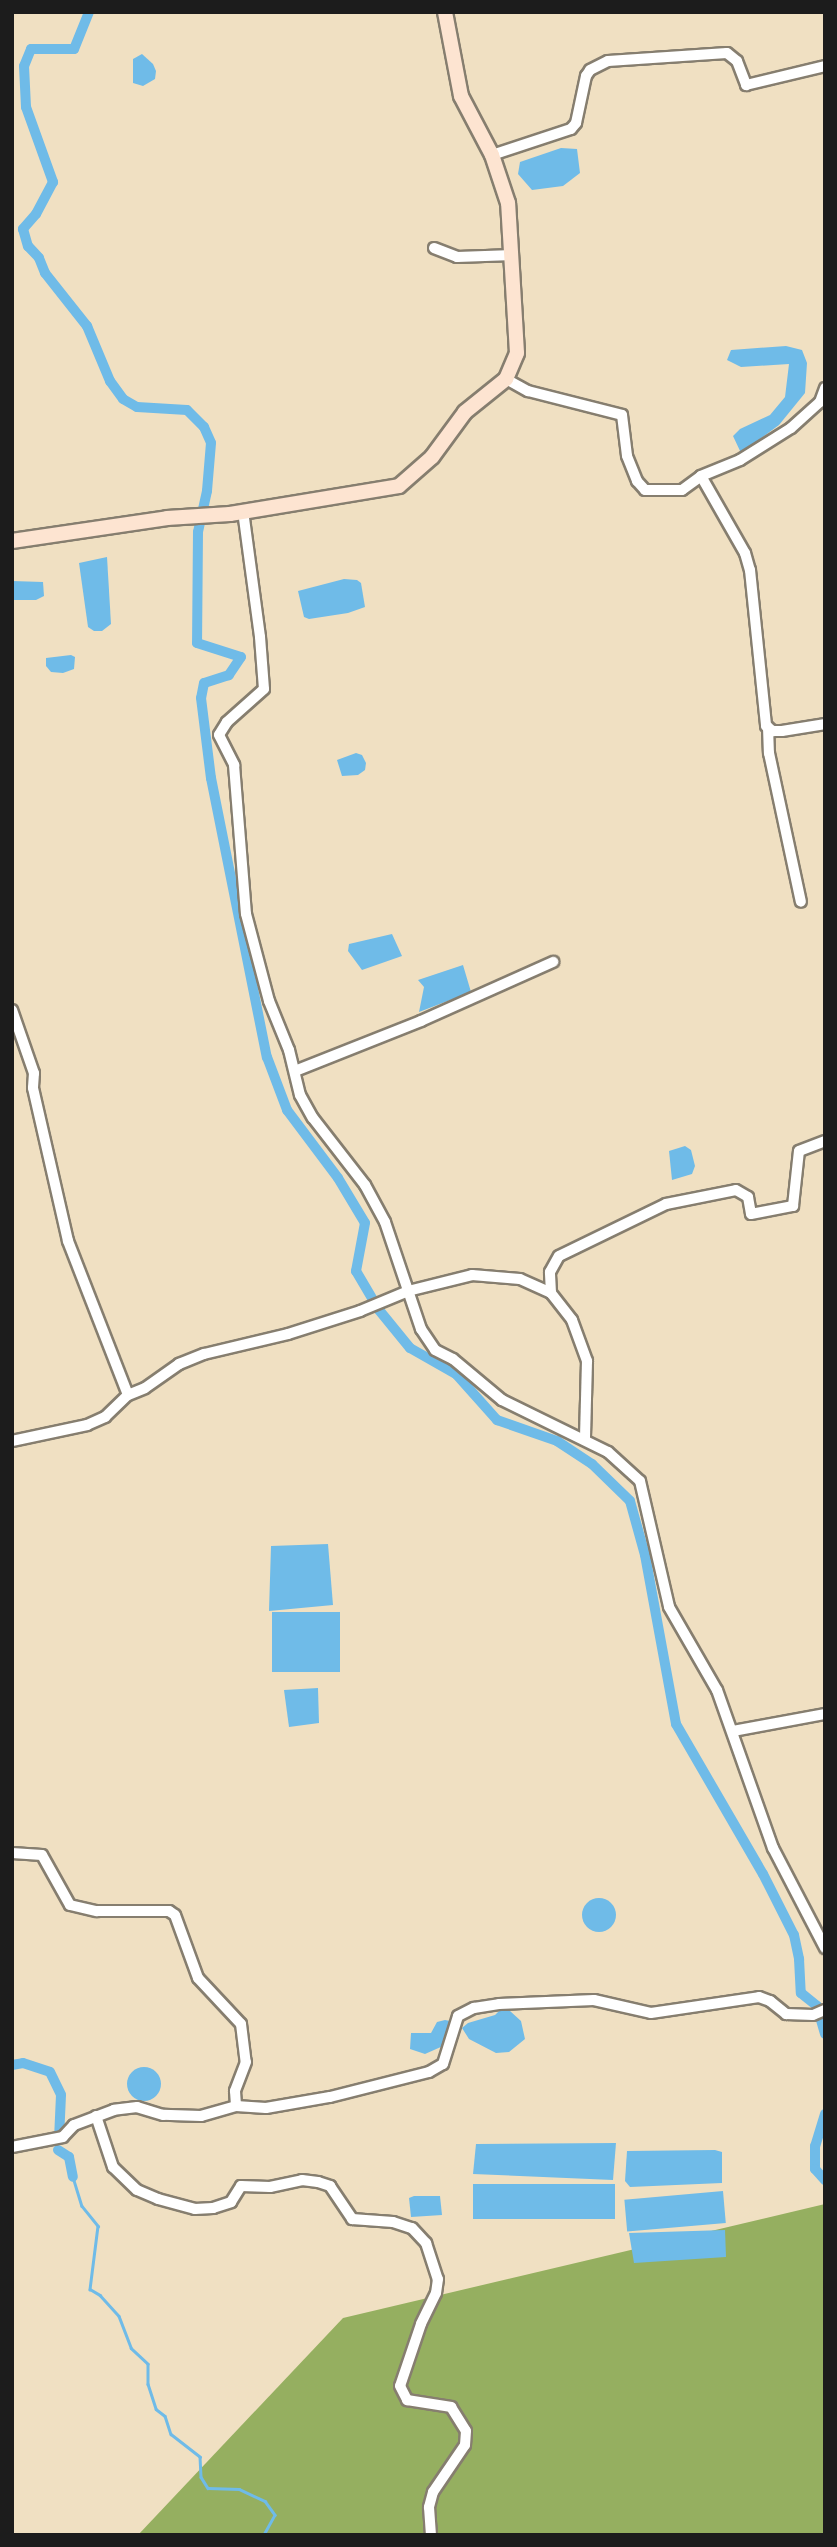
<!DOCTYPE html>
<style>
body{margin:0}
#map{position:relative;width:837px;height:2547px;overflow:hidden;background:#f0e0c2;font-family:"Gochi Hand",sans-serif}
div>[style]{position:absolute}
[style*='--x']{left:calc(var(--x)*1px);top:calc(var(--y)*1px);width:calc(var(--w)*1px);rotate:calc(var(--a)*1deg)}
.forest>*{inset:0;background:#95af60}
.water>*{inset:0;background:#6fbbe8;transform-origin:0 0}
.round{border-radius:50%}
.stream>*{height:2.5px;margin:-1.25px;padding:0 1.25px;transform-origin:1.25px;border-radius:1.25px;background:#6fbbe8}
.canal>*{height:10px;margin:-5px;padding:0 5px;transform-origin:5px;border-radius:5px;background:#6fbbe8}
.roads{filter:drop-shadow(2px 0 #867e6f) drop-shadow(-2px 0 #867e6f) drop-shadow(0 2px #867e6f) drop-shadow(0 -2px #867e6f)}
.street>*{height:10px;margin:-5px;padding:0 5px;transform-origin:5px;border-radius:5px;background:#fff}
.secondary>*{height:14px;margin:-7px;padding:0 7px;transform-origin:7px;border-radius:7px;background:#fde4d1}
span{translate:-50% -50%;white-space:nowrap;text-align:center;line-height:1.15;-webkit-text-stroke:5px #f6f6f2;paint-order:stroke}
.frame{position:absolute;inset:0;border:14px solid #1c1c1c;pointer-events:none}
</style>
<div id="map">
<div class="forest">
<i style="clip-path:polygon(825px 2204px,825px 2535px,138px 2535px,343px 2318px)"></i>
</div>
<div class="water">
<i style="clip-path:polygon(142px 54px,153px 64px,156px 71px,155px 79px,143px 86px,133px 83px,133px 59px)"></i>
<i style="clip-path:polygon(561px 148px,577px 149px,580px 173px,563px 186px,532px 190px,518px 174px,520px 162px)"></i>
<i style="clip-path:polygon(786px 346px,802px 350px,807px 363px,805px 393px,779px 425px,741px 453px,733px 436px,740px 429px,770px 415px,785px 397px,789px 364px,741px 367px,727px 360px,731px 350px)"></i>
<i style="clip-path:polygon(107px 557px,111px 624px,102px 631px,94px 631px,88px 627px,79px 563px)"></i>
<i style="clip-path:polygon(344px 579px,357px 580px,361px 583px,365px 607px,348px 613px,309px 619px,304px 617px,298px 591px)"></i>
<i style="clip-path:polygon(12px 581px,43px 582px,44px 596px,36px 600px,12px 600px)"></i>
<i style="clip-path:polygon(71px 655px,75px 657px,74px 669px,63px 673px,51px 672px,46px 666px,46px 658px)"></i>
<i style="clip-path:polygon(356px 753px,362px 755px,366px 763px,365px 770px,358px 775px,342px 776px,337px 760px)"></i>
<i style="clip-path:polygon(392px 934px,402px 956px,362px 970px,348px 951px,349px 944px)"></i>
<i style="clip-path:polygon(463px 965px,471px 992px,419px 1012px,424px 987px,418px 980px)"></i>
<i style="clip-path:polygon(685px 1146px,691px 1150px,695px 1166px,692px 1174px,672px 1180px,669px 1151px)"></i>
<i style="clip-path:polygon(328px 1544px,333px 1605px,269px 1611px,271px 1546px)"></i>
<i style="left:340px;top:1612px;width:60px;height:68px;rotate:90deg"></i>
<i style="clip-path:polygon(318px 1688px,319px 1723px,289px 1727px,284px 1690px)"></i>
<i class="round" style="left:582px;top:1898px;width:34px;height:34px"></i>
<i style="clip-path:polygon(501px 2009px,510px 2011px,521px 2021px,525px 2039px,509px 2052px,496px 2053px,469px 2039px,462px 2028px,468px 2023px,495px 2015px)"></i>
<i style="clip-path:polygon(445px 2020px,450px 2021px,450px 2026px,443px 2046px,425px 2054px,410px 2049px,411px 2033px,431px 2033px,437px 2022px)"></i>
<i class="round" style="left:127px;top:2067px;width:34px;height:34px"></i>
<i style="clip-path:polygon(616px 2143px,613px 2180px,473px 2174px,476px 2144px)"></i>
<i style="clip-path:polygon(715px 2150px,722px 2152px,722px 2183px,630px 2187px,625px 2181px,627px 2151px)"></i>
<i style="left:473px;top:2184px;width:142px;height:35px"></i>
<i style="left:723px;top:2191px;width:32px;height:99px;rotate:85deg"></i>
<i style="clip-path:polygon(414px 2196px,440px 2196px,442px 2215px,411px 2217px,409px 2198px)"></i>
<i style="clip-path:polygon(725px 2230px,726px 2257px,634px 2263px,629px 2233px)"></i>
</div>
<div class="stream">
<i style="--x:73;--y:2177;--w:30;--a:73"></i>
<i style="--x:82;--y:2206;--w:26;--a:51"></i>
<i style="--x:98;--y:2226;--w:64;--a:97.2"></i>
<i style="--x:90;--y:2289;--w:12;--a:31"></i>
<i style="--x:100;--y:2295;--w:28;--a:48"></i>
<i style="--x:119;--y:2316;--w:34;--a:69"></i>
<i style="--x:131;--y:2348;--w:23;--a:43"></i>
<i style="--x:148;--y:2364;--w:20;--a:90"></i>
<i style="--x:148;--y:2384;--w:26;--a:72"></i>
<i style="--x:156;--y:2409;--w:11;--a:38"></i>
<i style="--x:165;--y:2416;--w:19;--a:72"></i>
<i style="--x:171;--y:2434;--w:37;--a:38"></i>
<i style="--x:200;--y:2457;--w:20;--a:87"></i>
<i style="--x:201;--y:2477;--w:13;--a:58"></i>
<i style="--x:208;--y:2488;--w:31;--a:2"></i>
<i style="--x:239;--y:2489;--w:29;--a:25"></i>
<i style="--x:265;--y:2501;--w:17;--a:54"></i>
<i style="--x:275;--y:2515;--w:23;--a:119"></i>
</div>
<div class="canal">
<i style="--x:89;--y:12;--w:40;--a:112"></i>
<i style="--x:74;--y:49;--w:43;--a:180"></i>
<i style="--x:31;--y:49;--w:18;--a:112"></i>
<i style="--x:24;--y:66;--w:41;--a:87.2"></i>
<i style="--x:26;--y:107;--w:80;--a:70.2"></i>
<i style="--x:53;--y:182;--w:36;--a:118"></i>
<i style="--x:36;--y:214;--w:20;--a:131"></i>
<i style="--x:23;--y:229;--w:18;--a:74"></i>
<i style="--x:28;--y:246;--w:16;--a:47"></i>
<i style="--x:39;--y:258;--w:16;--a:68"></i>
<i style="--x:45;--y:273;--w:68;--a:51.6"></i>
<i style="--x:87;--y:326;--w:60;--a:67.3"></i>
<i style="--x:110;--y:381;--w:22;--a:54"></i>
<i style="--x:123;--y:399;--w:16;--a:30"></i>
<i style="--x:137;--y:407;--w:50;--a:3.4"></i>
<i style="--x:187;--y:410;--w:24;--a:45"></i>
<i style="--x:204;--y:427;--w:17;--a:66"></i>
<i style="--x:211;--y:443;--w:48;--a:94.8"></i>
<i style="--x:207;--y:491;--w:42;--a:102.4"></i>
<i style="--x:198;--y:532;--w:111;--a:90.5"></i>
<i style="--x:197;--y:643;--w:46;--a:17.7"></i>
<i style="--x:241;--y:657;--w:22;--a:124"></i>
<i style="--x:229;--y:675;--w:26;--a:162"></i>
<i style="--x:204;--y:683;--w:15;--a:101"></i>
<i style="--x:201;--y:698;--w:81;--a:82.9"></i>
<i style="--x:211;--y:778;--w:285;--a:78.7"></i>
<i style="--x:267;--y:1057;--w:57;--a:69.3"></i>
<i style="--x:287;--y:1110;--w:85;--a:53.1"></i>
<i style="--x:338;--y:1178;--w:52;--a:59"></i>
<i style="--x:365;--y:1223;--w:49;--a:100.6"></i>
<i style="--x:356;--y:1271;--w:45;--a:59.5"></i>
<i style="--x:379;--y:1310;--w:49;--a:50.8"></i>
<i style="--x:410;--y:1348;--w:53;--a:29.5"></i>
<i style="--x:456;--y:1374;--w:62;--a:48.3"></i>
<i style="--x:497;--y:1420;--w:64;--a:19.3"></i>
<i style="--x:557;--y:1441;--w:42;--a:33.3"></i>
<i style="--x:592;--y:1464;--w:53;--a:44.2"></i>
<i style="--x:630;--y:1501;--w:56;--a:74.5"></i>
<i style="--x:645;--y:1555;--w:172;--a:79.6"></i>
<i style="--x:676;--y:1724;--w:173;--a:59.9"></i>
<i style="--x:763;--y:1874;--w:68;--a:63.1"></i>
<i style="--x:794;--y:1935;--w:25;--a:78"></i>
<i style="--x:799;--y:1959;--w:34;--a:87"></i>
<i style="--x:801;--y:1993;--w:21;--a:39"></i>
<i style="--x:817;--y:2006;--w:29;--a:74"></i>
<i style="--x:12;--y:2065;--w:11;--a:-10"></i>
<i style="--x:23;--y:2063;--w:28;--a:18"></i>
<i style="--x:50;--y:2072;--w:25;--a:64"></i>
<i style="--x:61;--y:2095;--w:44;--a:92.6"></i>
<i style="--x:825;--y:2114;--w:34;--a:107"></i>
<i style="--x:815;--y:2146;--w:23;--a:90"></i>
<i style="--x:815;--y:2169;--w:15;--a:48"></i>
<i style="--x:58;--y:2150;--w:13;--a:32"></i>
<i style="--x:69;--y:2157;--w:20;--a:79"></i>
</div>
<div class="roads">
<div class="street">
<i style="--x:492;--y:155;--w:83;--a:-18.2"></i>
<i style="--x:571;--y:129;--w:8;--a:-50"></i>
<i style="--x:576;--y:123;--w:48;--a:-78"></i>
<i style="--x:586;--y:76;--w:7;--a:-56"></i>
<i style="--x:590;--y:70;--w:20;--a:-27"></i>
<i style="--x:608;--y:61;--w:119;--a:-3.8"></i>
<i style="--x:727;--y:53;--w:13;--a:39"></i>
<i style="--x:737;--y:61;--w:26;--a:69"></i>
<i style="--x:746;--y:85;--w:81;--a:-13.5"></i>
<i style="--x:434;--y:248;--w:25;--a:21"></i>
<i style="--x:457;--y:257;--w:56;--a:-2"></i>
<i style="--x:506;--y:379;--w:25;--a:29"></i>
<i style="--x:528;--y:391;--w:97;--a:14.3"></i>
<i style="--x:622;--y:415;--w:41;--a:83"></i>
<i style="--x:627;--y:456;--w:27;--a:68"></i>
<i style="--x:637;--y:481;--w:12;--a:48"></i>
<i style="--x:645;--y:490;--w:37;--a:0"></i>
<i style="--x:682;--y:490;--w:24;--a:-36"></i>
<i style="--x:701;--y:476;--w:89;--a:60.3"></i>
<i style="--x:745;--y:553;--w:18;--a:74"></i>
<i style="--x:750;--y:570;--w:157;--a:84.1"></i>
<i style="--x:766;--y:726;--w:9;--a:36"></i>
<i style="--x:773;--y:731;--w:9;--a:0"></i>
<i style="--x:782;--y:731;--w:44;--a:-9.2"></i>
<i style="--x:701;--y:476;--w:42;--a:-22.3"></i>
<i style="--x:740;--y:460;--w:60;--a:-32.1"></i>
<i style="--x:791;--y:428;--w:39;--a:-42"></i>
<i style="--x:820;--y:402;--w:15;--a:-70"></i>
<i style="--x:243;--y:511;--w:127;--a:82.3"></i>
<i style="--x:260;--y:637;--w:52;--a:85.6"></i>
<i style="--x:264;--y:689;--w:50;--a:138.3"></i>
<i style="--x:227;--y:722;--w:15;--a:122"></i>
<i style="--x:219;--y:735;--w:34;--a:63"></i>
<i style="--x:234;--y:765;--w:149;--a:85.4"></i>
<i style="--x:246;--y:914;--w:90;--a:75.2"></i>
<i style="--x:269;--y:1001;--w:53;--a:67.8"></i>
<i style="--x:289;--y:1050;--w:46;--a:76.3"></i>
<i style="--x:300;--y:1095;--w:26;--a:61"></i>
<i style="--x:313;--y:1118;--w:85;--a:52.2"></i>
<i style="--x:365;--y:1185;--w:42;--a:61.6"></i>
<i style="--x:385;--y:1222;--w:113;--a:71.4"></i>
<i style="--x:421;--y:1329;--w:25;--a:56"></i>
<i style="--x:435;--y:1350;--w:20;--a:27"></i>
<i style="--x:453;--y:1359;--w:64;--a:39.9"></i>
<i style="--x:502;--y:1400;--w:118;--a:26.1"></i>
<i style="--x:608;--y:1452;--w:43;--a:42.2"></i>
<i style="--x:640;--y:1481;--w:129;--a:77"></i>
<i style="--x:669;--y:1607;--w:96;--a:60"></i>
<i style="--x:717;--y:1690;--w:168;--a:70.5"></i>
<i style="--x:773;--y:1848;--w:113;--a:62.5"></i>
<i style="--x:768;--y:727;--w:26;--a:88"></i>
<i style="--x:769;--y:753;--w:152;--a:77.9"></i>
<i style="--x:12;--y:1010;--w:67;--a:70.8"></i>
<i style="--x:34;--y:1073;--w:15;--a:94"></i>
<i style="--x:33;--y:1088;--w:157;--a:77.1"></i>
<i style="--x:68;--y:1241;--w:165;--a:68.7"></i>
<i style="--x:295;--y:1071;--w:136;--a:-21.6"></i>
<i style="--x:421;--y:1021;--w:145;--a:-24.1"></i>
<i style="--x:551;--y:1293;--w:21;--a:-93"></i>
<i style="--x:550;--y:1272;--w:18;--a:-61"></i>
<i style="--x:559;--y:1256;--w:119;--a:-25.9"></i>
<i style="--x:666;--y:1204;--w:71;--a:-11.3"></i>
<i style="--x:736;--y:1190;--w:14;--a:30"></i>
<i style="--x:748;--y:1197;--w:17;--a:80"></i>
<i style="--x:751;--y:1214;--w:43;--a:-10.8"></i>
<i style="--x:793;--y:1206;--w:55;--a:-83.8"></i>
<i style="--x:799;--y:1151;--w:28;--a:-21"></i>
<i style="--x:12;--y:1441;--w:77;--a:-12"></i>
<i style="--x:87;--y:1425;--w:20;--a:-24"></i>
<i style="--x:105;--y:1417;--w:32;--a:-44"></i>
<i style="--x:128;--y:1395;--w:18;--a:-22"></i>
<i style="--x:145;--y:1388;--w:42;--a:-35.2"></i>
<i style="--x:179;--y:1364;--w:27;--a:-22"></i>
<i style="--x:204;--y:1354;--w:86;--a:-13.4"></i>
<i style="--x:288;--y:1334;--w:76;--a:-17.7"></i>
<i style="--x:360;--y:1311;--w:52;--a:-22.6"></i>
<i style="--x:408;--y:1291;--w:66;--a:-14"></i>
<i style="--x:472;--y:1275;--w:48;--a:4.8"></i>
<i style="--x:520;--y:1279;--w:34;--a:24"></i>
<i style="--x:551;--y:1293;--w:34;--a:52"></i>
<i style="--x:572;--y:1320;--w:44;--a:69.9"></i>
<i style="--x:587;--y:1361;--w:79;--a:91.5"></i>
<i style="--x:733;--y:1731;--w:94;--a:-10.5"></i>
<i style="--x:12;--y:1853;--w:30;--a:4"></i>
<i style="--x:42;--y:1855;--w:57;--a:60.8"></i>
<i style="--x:70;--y:1905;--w:28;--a:13"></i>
<i style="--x:97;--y:1911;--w:72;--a:0"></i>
<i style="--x:169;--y:1911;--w:7;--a:34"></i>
<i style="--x:175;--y:1915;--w:67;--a:69.9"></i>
<i style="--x:198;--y:1978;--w:63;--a:46.9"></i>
<i style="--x:241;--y:2024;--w:38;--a:83"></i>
<i style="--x:246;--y:2062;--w:31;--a:111"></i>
<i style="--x:235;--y:2091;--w:15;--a:86"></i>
<i style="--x:236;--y:2106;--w:36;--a:164"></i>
<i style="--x:201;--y:2116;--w:38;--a:-178"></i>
<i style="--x:163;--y:2115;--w:27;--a:-163"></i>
<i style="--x:137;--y:2107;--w:23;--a:173"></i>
<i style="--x:114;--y:2110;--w:43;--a:159.4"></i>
<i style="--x:74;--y:2125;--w:16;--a:133"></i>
<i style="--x:63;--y:2137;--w:52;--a:168.9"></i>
<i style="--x:236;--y:2106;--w:30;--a:4"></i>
<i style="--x:266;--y:2108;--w:65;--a:-9.8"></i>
<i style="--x:330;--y:2097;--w:102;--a:-14.2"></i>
<i style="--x:429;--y:2072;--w:16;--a:-30"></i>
<i style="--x:443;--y:2064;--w:50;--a:-72.6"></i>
<i style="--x:458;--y:2016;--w:18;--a:-27"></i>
<i style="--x:474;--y:2008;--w:25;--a:-9"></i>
<i style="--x:499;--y:2004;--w:95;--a:-2.4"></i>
<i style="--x:594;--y:2000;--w:58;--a:12.8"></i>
<i style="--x:651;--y:2013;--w:109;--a:-8.4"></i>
<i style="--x:759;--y:1997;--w:12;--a:20"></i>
<i style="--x:770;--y:2001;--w:21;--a:39"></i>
<i style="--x:786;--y:2014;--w:27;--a:2"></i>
<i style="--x:813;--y:2015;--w:13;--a:-23"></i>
<i style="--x:96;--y:2116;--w:54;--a:71.6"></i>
<i style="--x:113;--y:2167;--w:33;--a:44"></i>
<i style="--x:137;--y:2190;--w:23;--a:23"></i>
<i style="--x:158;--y:2199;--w:38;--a:15"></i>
<i style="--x:195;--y:2209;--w:18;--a:-3"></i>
<i style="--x:213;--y:2208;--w:19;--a:-18"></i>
<i style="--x:231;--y:2202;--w:19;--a:-58"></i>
<i style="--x:241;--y:2186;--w:29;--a:2"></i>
<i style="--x:270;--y:2187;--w:33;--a:-12"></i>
<i style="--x:302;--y:2180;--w:16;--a:7"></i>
<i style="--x:318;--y:2182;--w:13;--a:18"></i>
<i style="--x:330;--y:2186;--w:40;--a:56"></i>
<i style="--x:352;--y:2219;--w:41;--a:4.2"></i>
<i style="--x:393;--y:2222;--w:20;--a:18"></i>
<i style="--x:412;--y:2228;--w:21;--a:47"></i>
<i style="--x:426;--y:2243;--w:38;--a:72"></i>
<i style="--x:438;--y:2279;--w:14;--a:98"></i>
<i style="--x:436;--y:2293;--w:34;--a:116"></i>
<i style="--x:421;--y:2324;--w:65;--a:108.7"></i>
<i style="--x:400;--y:2386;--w:16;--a:63"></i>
<i style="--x:407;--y:2400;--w:45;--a:9"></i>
<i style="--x:451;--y:2407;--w:28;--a:58"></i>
<i style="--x:466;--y:2431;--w:14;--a:94"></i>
<i style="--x:465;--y:2445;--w:57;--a:124.2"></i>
<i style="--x:433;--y:2492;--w:16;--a:105"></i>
<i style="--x:429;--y:2507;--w:28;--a:86"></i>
</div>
<div class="secondary">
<i style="--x:12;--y:541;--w:157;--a:-8.4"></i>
<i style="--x:167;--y:518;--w:63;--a:-3.6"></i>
<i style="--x:230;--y:514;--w:171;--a:-9.4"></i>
<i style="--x:399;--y:486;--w:44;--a:-41.3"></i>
<i style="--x:432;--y:457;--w:56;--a:-53.7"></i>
<i style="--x:465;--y:412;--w:53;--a:-38.8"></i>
<i style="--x:506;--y:379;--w:28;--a:-67"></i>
<i style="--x:517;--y:353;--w:150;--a:-93.4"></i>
<i style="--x:508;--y:203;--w:51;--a:-108.4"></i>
<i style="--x:492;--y:155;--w:67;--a:-117.7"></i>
<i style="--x:461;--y:96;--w:86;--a:-100.8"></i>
</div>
</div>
<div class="frame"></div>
</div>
